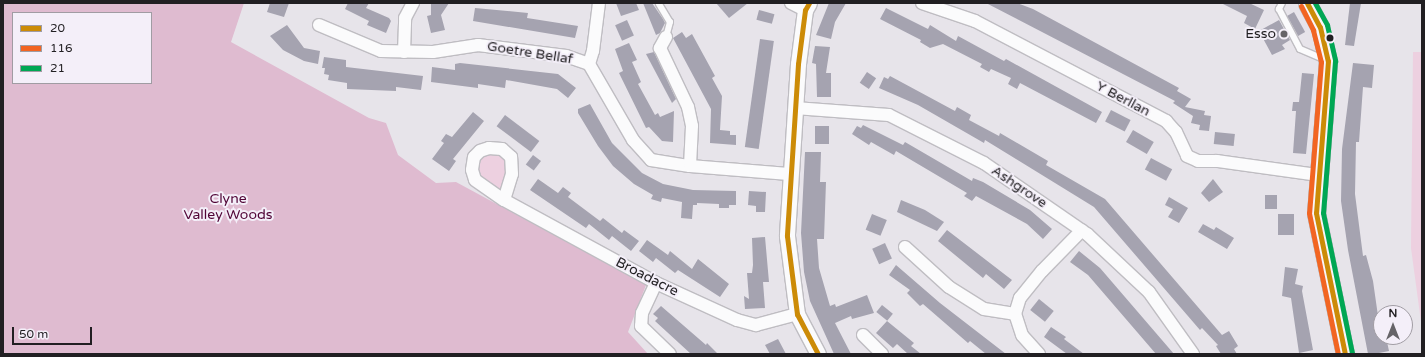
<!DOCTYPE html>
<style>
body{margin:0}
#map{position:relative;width:1425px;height:357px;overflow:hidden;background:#e7e4ea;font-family:"Varela Round",sans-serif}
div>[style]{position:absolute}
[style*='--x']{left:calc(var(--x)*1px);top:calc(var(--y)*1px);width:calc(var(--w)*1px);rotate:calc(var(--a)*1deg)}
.green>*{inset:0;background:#edd0e0}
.forest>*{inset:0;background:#dfbbd0}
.building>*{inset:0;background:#a5a3b0;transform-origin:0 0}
.roads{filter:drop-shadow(1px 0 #bfbdc2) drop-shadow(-1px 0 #bfbdc2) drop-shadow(0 1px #bfbdc2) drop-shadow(0 -1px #bfbdc2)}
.service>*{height:6px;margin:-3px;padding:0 3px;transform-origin:3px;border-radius:3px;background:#fbfbfc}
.minor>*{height:12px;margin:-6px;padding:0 6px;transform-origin:6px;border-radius:6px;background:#fbfbfc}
.tertiary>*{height:15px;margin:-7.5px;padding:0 7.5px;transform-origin:7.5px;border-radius:7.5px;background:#fbfbfc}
.secondary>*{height:17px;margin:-8.5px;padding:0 8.5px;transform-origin:8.5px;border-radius:8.5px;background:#f9f5f9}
.bus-1>*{height:5px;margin:-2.5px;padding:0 2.5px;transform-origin:2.5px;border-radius:2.5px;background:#cc8b07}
.bus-2>*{height:5px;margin:-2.5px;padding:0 2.5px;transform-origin:2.5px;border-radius:2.5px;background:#f26522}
.bus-3>*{height:5px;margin:-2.5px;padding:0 2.5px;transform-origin:2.5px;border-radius:2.5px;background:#00a754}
.dots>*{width:11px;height:11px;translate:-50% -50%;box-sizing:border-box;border:2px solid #f4eff9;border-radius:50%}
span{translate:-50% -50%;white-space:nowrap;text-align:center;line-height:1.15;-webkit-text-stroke:4px #f4eff9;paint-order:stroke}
.poi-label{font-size:14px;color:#211f22}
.right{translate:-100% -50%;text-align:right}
.street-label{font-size:14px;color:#211f22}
.park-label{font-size:14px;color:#500436}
.frame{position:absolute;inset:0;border:4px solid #211f22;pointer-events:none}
.legend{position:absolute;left:12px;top:12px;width:140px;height:72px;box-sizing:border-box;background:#f4eff9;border:1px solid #a09ca3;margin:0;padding:5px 7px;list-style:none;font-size:12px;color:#211f22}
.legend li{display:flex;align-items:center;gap:8px;height:20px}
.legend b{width:20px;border:1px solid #a09ca3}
.north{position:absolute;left:1373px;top:305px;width:40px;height:40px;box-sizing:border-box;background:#f4eff9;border:1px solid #a09ca3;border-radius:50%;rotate:0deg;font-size:11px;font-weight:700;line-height:16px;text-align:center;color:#211f22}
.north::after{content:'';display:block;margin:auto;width:14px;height:18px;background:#666468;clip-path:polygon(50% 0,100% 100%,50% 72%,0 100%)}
.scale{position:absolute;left:12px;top:327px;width:80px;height:18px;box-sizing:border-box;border:2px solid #211f22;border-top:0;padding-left:5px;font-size:12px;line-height:14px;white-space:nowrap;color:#211f22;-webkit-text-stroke:3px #f4eff9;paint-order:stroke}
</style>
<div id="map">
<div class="green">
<i style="clip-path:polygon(1413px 52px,1422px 52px,1422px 329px,1411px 248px)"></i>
<i style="clip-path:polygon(480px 151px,511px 157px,504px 200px,475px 180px)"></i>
</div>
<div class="forest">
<i style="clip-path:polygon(evenodd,3px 3px,244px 3px,231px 42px,369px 118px,386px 123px,398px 155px,436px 183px,456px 182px,646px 285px,628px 332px,648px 354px,3px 354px,3px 3px,13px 13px,151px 13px,151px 83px,13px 83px,13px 13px)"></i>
</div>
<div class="building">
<i style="clip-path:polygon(270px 3px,289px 3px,284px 17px,267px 12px)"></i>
<i style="clip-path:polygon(348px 3px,369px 3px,366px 8px,389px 18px,391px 21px,386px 33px,367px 25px,369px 21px,345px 9px)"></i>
<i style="clip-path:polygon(431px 3px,449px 3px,441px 15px,445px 30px,431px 33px,427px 16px,431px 15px)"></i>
<i style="clip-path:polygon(616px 3px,636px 3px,639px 10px,621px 16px)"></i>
<i style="clip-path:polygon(643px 3px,652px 3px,663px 19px,665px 23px,660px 33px,656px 35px)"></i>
<i style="clip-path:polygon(716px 3px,748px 3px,729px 18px)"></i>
<i style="clip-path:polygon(829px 3px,846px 3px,835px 22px,831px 39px,816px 35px)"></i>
<i style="clip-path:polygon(986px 3px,1017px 3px,1033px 9px,1179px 88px,1177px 91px,1191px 99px,1185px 107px,1205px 111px,1204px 115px,1211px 116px,1209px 131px,1199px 130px,1200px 125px,1191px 123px,1193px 116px,1173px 103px,1175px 101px)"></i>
<i style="clip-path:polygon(1221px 3px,1249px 3px,1264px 10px,1255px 29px,1244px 23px,1247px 16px)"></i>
<i style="clip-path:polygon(1350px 3px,1361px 3px,1354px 46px,1345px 45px)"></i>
<i style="clip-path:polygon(475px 8px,528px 13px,527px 18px,578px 26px,575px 38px,473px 21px)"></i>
<i style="clip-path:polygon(886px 8px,928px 29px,930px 25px,956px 41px,958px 36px,1004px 61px,1006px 59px,1102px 112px,1096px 123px,1020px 83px,1017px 89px,1008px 84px,1011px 78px,991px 69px,989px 72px,980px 67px,982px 64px,943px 44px,930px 48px,920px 42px,921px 40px,880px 19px)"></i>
<i style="left:759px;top:10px;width:16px;height:10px;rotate:15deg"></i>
<i style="left:1294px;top:12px;width:23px;height:8px;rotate:61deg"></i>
<i style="left:627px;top:20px;width:17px;height:13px;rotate:66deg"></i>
<i style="clip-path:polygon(1279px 20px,1290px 40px,1282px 45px,1285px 49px,1272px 55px,1259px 31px)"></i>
<i style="clip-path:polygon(287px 25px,304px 48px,320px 51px,318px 64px,304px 61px,283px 50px,270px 36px)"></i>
<i style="clip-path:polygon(682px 32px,686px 38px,692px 34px,715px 76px,712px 78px,722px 96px,720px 130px,730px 131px,730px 135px,736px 135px,736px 145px,710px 143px,711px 109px,673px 38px)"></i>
<i style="left:760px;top:39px;width:14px;height:109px;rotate:8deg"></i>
<i style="clip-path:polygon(629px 43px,637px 60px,632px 62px,641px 82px,638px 84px,655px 115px,658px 113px,660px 117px,674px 111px,673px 142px,662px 141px,649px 127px,646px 128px,619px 73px,623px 71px,615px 49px)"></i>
<i style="clip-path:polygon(815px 46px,830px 47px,826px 73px,831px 73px,831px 97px,817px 97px,816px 64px,812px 63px)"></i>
<i style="clip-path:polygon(654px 52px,676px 99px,672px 103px,646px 54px)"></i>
<i style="clip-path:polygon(324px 57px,346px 60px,346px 67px,423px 76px,421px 90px,396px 87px,396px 91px,347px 89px,347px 83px,328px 80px,329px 75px,324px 74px,325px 68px,322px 68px)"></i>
<i style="clip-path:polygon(460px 63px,558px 74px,576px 88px,568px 98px,557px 89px,506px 80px,505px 88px,478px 84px,478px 88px,431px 82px,432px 67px,455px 70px,455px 64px)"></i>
<i style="clip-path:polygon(1353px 63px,1374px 65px,1372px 88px,1363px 87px,1359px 142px,1356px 142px,1355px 194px,1363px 256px,1366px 255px,1373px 281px,1381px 337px,1386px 337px,1389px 351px,1374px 354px,1368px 354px,1348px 250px,1341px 201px,1342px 149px)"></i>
<i style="left:867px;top:72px;width:11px;height:13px;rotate:34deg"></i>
<i style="clip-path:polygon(1302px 73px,1314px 74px,1306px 154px,1293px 153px,1296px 111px,1292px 111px,1293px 102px,1299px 102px)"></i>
<i style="clip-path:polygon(890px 76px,955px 111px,957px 107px,971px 115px,969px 120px,999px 136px,1000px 133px,1048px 161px,1046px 165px,1105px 199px,1222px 335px,1229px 331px,1238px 346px,1234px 349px,1237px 354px,1221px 354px,1216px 346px,1218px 345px,1202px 328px,1200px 330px,1094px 207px,985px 140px,984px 143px,918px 105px,879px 88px,884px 77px,888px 79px)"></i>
<i style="clip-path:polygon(590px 104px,612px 143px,642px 173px,663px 184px,693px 190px,736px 191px,736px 205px,729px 205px,729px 208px,719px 208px,719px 204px,697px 203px,697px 205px,693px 205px,692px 219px,681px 218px,682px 202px,662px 198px,661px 202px,651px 199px,653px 195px,634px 184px,613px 166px,598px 146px,578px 113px,578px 109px)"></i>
<i style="left:1111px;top:110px;width:22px;height:13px;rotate:27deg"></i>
<i style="clip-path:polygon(473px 112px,484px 121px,453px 159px,456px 161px,449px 171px,432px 159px,444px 143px,441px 141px,446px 134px,452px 137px)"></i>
<i style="left:505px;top:115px;width:43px;height:14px;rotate:37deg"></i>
<i style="clip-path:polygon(863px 125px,903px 145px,905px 142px,972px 181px,973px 178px,983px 182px,1030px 210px,1052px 229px,1043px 239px,1027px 224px,976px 196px,972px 201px,964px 196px,967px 193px,896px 151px,894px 155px,871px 142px,869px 145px,852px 134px,857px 126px,861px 128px)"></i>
<i style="left:815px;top:126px;width:14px;height:18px"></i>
<i style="left:1133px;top:130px;width:24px;height:14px;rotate:30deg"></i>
<i style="left:1215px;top:132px;width:20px;height:12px;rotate:6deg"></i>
<i style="clip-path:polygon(805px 152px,821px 152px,820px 182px,826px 182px,824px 239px,817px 239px,819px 268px,830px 306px,835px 304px,836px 307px,867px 295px,874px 313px,852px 319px,851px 316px,835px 323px,851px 354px,834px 354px,810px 301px,804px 272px,801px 233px)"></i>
<i style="left:533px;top:155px;width:10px;height:12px;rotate:37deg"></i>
<i style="left:1151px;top:158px;width:24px;height:13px;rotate:28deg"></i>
<i style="clip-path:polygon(538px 179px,558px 193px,563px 187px,571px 193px,568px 197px,600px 221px,603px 218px,622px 233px,624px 230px,639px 241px,631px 251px,612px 236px,609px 240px,589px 224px,586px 228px,530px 190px)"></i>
<i style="clip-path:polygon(1213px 179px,1223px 192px,1209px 202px,1201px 193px)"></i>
<i style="clip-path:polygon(749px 191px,766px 192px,765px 212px,756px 212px,756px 206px,748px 205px)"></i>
<i style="left:1265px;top:195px;width:12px;height:14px"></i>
<i style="clip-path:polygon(1169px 197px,1188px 208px,1179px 223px,1168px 217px,1173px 209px,1165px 205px)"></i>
<i style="clip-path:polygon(901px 200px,925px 210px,944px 222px,937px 231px,897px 212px)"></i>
<i style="left:872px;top:214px;width:16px;height:17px;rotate:22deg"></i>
<i style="left:1278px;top:214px;width:16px;height:21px"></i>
<i style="clip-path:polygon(1203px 224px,1214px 230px,1216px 227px,1234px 238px,1227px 249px,1198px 232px)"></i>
<i style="clip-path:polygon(947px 230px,1012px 280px,1004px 289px,986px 274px,983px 278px,938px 241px)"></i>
<i style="clip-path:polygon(765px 237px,769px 282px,763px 282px,765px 308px,745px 309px,744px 296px,749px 299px,747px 273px,752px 273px,753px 265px,752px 238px)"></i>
<i style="clip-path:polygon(647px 240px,668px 255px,670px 251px,692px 269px,698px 259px,729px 284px,720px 297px,678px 270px,675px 273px,656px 258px,653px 262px,639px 251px)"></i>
<i style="left:885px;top:243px;width:17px;height:14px;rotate:66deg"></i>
<i style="clip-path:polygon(1079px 251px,1100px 268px,1174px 354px,1156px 354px,1088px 275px,1070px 262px)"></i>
<i style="clip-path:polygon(896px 265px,940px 303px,1006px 354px,986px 354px,970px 341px,968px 343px,923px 304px,920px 306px,907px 293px,910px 290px,889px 275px)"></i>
<i style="clip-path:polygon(1285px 267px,1298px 269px,1295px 284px,1303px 286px,1302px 291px,1313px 350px,1299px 353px,1291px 298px,1282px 296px)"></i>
<i style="left:1039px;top:299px;width:19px;height:14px;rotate:39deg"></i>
<i style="left:882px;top:305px;width:14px;height:9px;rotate:39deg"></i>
<i style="clip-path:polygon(661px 306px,706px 345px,707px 343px,718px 354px,691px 354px,655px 321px,658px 318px,653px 314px)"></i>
<i style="clip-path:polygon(887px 321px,914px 343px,911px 346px,921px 354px,908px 354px,897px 344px,893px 348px,876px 333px)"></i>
<i style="clip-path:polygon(1051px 327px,1066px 337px,1064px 339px,1084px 354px,1067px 354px,1044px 337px)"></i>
<i style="clip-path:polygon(778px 339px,786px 354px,770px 354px,765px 345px)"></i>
</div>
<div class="roads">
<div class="service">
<i style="--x:1282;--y:3;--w:7;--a:117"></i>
<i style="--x:1279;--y:9;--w:45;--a:62.3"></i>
<i style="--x:1300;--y:49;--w:28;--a:23"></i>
<i style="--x:659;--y:4;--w:21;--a:59"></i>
<i style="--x:670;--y:22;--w:16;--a:105"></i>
</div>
<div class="minor">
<i style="--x:791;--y:3;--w:16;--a:27"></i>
<i style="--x:922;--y:3;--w:56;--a:18.8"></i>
<i style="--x:975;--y:21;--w:216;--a:27.6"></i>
<i style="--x:1166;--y:121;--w:15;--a:48"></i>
<i style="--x:1176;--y:132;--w:26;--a:65"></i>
<i style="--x:1187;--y:156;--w:12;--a:24"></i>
<i style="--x:1198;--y:161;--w:19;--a:0"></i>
<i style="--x:1217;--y:161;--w:102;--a:7.9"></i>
<i style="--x:319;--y:25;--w:67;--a:22.8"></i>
<i style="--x:381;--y:51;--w:52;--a:1.1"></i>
<i style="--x:433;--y:52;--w:46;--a:-8.8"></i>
<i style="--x:478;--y:45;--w:89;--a:7.1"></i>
<i style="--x:566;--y:56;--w:24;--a:19"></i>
<i style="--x:589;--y:64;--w:88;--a:59.9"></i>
<i style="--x:633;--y:140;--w:27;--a:48"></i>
<i style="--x:651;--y:160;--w:39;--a:9"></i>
<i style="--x:690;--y:166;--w:99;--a:4.6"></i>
<i style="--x:666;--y:37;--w:13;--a:119"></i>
<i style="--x:660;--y:48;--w:65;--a:64.6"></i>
<i style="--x:688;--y:107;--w:19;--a:78"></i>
<i style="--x:692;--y:126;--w:40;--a:92.9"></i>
<i style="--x:404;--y:52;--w:34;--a:-88"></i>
<i style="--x:405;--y:18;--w:17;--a:-62"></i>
<i style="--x:589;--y:64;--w:14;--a:-73"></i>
<i style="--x:593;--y:51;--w:48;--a:-82.9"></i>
<i style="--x:795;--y:108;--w:94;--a:4.3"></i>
<i style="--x:889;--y:115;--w:106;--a:26.8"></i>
<i style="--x:984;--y:163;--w:125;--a:34.6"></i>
<i style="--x:1087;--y:234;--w:85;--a:43.1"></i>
<i style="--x:1149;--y:292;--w:76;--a:54.6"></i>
<i style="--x:504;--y:200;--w:27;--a:-73"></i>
<i style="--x:512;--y:174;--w:17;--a:-93"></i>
<i style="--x:511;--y:157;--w:12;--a:-138"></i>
<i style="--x:502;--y:149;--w:13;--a:-176"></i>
<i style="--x:489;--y:148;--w:9;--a:162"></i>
<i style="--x:480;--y:151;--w:8;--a:135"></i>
<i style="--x:474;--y:157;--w:13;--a:99"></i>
<i style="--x:472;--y:170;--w:10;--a:73"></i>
<i style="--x:475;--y:180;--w:35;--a:35"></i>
<i style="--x:504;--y:200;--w:173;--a:28.6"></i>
<i style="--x:656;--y:283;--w:89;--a:24.6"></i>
<i style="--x:737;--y:320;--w:20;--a:15"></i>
<i style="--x:756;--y:325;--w:42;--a:-15"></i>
<i style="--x:905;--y:247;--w:59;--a:42.3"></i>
<i style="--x:949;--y:287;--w:41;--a:32.2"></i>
<i style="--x:984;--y:309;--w:31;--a:9"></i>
<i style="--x:656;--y:283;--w:33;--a:115"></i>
<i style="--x:642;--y:313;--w:13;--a:94"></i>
<i style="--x:641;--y:326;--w:40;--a:44"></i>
<i style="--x:863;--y:335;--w:27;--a:45"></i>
<i style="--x:1039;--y:354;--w:25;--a:-132"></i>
<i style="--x:1022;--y:335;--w:22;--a:-108"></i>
<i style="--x:1015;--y:314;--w:17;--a:-73"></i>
<i style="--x:1020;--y:298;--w:35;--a:-51"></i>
<i style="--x:1042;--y:271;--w:57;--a:-45.7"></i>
</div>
<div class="tertiary">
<i style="--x:809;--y:3;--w:8;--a:120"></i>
<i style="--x:805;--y:10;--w:54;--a:97.4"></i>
<i style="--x:798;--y:64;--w:172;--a:93.7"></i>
<i style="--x:787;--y:236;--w:79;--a:82.7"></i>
<i style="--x:797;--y:314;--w:45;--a:62.3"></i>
</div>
<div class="secondary">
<i style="--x:1307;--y:3;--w:27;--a:62"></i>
<i style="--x:1320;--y:27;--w:35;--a:77"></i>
<i style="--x:1328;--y:61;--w:152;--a:94.5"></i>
<i style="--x:1316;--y:213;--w:144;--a:78.4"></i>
</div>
</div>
<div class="bus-1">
<i style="--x:809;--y:3;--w:8;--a:120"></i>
<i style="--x:805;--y:10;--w:54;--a:97.4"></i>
<i style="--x:798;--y:64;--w:172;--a:93.7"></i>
<i style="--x:787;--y:236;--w:79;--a:82.7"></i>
<i style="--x:797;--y:314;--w:45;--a:62.3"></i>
<i style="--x:1307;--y:3;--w:27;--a:62"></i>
<i style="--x:1320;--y:27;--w:35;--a:77"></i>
<i style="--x:1328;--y:61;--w:152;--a:94.5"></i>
<i style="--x:1316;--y:213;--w:144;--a:78.4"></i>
</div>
<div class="bus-2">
<i style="--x:1301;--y:6;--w:27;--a:63"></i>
<i style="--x:1313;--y:30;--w:33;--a:76"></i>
<i style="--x:1321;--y:62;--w:151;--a:94.5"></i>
<i style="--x:1309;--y:213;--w:144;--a:78.4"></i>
</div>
<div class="bus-3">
<i style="--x:1315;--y:3;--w:25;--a:61"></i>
<i style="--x:1327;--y:25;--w:37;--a:77"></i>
<i style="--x:1335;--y:61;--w:152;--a:94.5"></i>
<i style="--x:1323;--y:213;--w:143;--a:78.3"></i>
</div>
<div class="dots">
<i style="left:1284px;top:34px;background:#666468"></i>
<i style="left:1330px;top:38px;background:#211f22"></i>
</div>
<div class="poi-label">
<span class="right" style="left:1276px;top:34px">Esso</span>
</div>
<div class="street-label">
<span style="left:530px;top:53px;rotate:9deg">Goetre Bellaf</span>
<span style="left:1123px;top:99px;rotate:28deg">Y Berllan</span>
<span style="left:1019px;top:187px;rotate:34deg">Ashgrove</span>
<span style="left:647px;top:277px;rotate:27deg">Broadacre</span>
</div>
<div class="park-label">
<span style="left:228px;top:207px">Clyne<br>Valley Woods</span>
</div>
<div class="frame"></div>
<ul class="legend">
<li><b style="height:5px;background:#cc8b07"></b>20</li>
<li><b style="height:5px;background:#f26522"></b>116</li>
<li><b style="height:5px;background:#00a754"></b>21</li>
</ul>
<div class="north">N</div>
<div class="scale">50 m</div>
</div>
